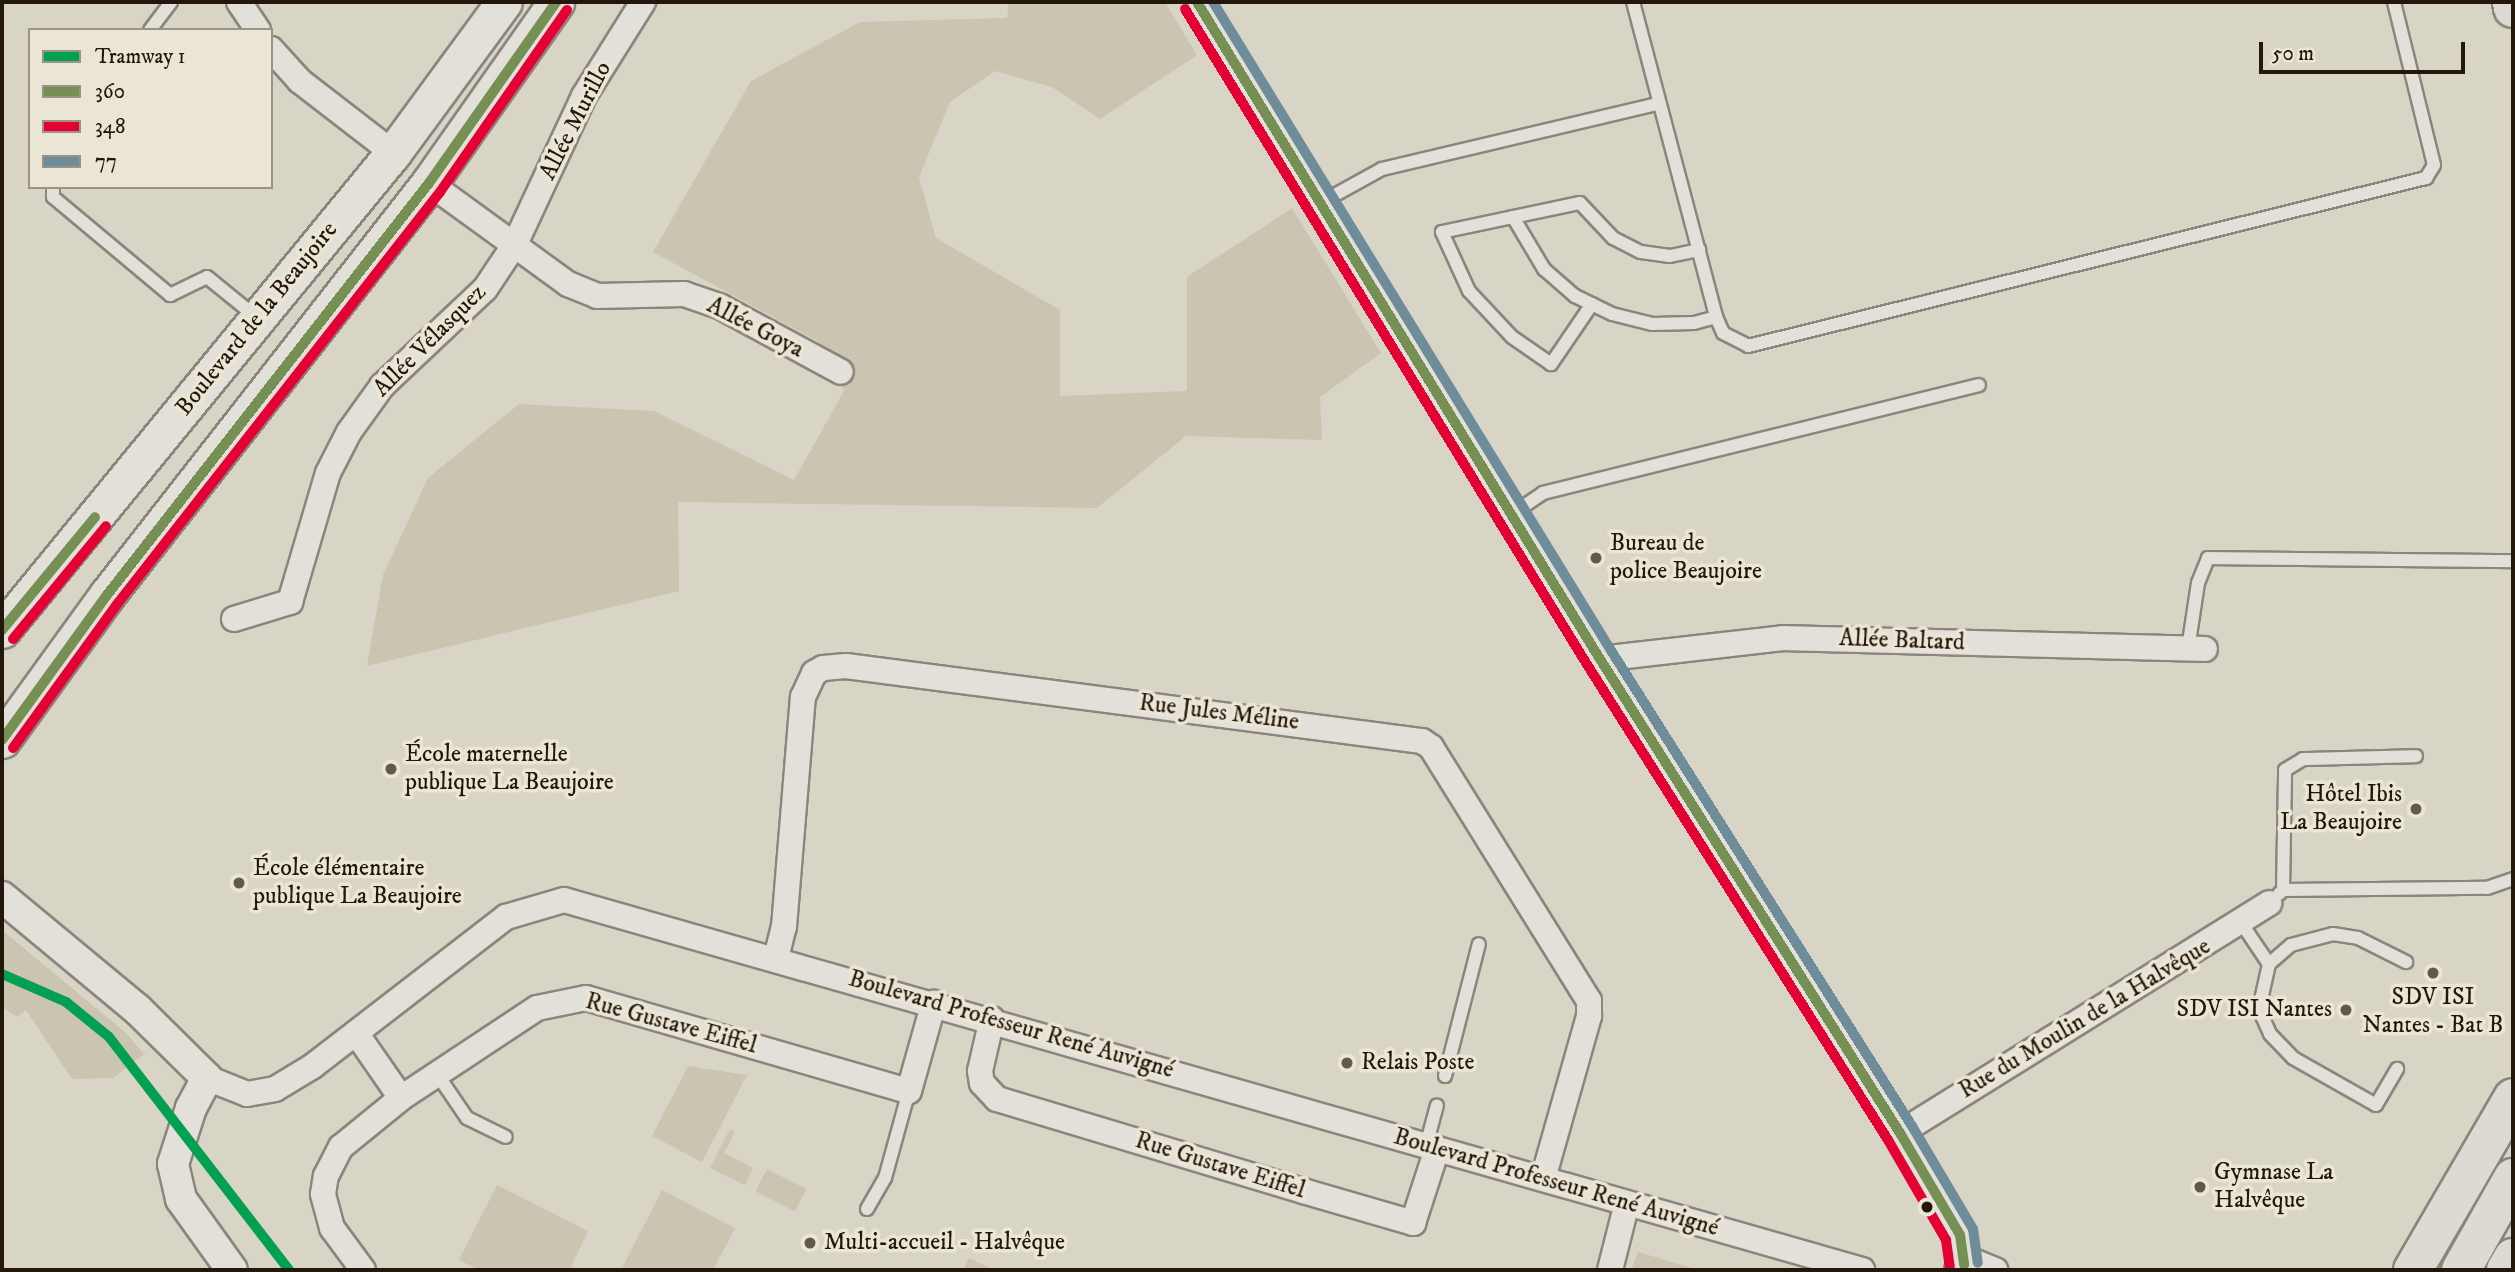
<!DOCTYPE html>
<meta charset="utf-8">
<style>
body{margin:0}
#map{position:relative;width:2515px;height:1272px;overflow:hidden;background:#d8d4c6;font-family:"IM FELL DW Pica",serif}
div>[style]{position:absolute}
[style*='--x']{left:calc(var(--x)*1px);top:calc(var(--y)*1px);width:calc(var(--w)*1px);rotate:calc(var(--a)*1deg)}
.green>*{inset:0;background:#cbc4b1;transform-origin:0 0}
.roads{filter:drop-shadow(2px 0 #8a867c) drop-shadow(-2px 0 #8a867c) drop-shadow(0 2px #8a867c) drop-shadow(0 -2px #8a867c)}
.service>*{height:12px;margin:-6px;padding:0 6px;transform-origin:6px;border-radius:6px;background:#e2e0d9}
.minor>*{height:24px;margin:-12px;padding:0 12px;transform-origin:12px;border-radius:12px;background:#e2e0d9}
.tertiary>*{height:30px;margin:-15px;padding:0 15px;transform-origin:15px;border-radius:15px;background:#e2e0d9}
.secondary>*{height:35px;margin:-17.5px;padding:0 17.5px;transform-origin:17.5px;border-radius:17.5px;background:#e2e0d9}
.primary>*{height:38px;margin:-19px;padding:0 19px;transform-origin:19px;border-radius:19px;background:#dddad3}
.trunk>*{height:38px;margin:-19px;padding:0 19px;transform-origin:19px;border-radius:19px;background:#dddad3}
.bus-1>*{height:10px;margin:-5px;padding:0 5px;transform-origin:5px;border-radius:5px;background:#768f53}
.bus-2>*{height:10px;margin:-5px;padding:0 5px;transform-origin:5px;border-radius:5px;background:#e40134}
.bus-3>*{height:10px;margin:-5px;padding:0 5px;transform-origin:5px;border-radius:5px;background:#6f8c9a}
.tram-1>*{height:10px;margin:-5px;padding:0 5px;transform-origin:5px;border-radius:5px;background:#02a050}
.dots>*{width:19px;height:19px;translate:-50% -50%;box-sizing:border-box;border:4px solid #ebe5d5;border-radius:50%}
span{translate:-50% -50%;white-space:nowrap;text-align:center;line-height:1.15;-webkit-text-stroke:7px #ebe5d5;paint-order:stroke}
.street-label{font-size:24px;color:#23170c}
.poi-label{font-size:24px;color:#23170c}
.left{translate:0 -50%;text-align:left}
.right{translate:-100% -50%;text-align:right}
.frame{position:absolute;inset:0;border:4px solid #23170c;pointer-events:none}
.legend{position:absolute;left:28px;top:28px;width:245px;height:161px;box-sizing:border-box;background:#ebe5d5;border:2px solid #9b9385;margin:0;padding:9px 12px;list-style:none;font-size:21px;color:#23170c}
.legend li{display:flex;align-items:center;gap:14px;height:35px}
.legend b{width:35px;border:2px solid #9b9385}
.scale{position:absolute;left:2259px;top:42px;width:206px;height:32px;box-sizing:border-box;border:4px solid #23170c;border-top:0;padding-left:9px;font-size:21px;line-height:24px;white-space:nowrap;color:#23170c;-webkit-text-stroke:5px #ebe5d5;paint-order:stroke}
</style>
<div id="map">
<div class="green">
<i style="clip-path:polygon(1009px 2px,1165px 2px,1197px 55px,1100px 119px,1052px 87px,995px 71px,950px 102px,919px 177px,936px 238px,1060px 310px,1060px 396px,1187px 391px,1187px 277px,1292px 208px,1381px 353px,1320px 397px,1322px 440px,1186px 436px,1097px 508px,678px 502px,679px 591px,367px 666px,383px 575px,428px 478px,519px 404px,654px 411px,794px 480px,844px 391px,819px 342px,653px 252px,751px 81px,860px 22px,1007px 18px)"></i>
<i style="clip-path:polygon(2px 930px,126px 1033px,144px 1054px,113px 1078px,72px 1079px,26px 1010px,17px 1017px,2px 1007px)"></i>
<i style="clip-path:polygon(688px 1066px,747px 1075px,702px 1162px,652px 1136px)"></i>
<i style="clip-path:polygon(730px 1129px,735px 1132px,724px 1153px,753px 1168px,745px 1185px,710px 1168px)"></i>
<i style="left:767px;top:1169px;width:44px;height:25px;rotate:27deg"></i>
<i style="clip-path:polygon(497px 1185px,588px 1231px,571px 1267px,577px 1270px,479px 1270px,459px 1260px)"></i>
<i style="clip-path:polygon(662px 1190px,735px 1228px,713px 1270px,621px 1270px)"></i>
<i style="clip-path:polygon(1638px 1252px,1699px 1270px,1631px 1270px)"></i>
<i style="clip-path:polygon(969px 1258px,994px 1270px,963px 1270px)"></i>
</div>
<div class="roads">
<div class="service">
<i style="--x:1633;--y:2;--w:326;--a:75.2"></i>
<i style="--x:1716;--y:317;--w:17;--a:66"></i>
<i style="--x:1723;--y:333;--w:28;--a:27"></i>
<i style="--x:1748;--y:346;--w:699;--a:-13.92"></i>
<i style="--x:2426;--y:178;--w:15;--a:-58"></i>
<i style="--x:2434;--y:165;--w:168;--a:-103.8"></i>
<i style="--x:150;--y:30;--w:35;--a:-53"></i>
<i style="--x:53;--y:187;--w:10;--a:90"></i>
<i style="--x:53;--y:197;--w:153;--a:39.9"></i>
<i style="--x:170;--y:295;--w:41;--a:-25.9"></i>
<i style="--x:207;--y:277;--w:62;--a:39.1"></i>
<i style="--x:1322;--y:202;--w:68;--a:-28.8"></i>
<i style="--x:1382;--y:169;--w:283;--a:-13.3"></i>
<i style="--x:1513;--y:217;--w:61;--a:59.2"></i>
<i style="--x:1544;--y:269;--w:41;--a:41.1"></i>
<i style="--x:1575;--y:296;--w:41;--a:25.9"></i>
<i style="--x:1612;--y:314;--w:41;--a:14"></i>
<i style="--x:1652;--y:324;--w:42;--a:-1.4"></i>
<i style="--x:1694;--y:323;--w:23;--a:-15"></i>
<i style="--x:1592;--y:304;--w:73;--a:124.3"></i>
<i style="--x:1551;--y:364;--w:47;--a:-145.3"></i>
<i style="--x:1512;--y:337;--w:63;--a:-133.1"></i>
<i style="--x:1469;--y:291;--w:65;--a:-114.6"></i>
<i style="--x:1442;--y:232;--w:141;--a:-11.9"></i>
<i style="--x:1580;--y:203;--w:48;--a:46.7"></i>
<i style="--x:1613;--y:238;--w:31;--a:27"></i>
<i style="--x:1641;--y:252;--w:29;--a:8"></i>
<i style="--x:1670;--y:256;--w:30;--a:-12"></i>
<i style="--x:1512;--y:514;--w:37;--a:-34"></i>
<i style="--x:1543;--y:493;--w:449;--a:-13.9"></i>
<i style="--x:2188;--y:649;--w:67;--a:-81.4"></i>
<i style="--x:2198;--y:583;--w:27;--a:-68"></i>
<i style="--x:2208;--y:558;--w:305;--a:0.6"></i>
<i style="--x:2283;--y:890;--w:120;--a:-89"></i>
<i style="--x:2285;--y:770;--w:21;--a:-31"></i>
<i style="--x:2303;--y:759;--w:113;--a:-1.5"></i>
<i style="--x:2279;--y:894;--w:6;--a:-45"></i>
<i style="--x:2283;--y:890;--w:204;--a:-0.6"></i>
<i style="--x:2487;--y:888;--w:28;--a:-19"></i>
<i style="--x:2242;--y:924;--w:48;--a:56"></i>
<i style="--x:2269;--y:964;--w:29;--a:-41"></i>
<i style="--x:2291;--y:945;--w:43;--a:-14.7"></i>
<i style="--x:2333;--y:934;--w:25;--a:9"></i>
<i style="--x:2358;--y:938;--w:54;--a:26.6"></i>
<i style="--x:2269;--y:964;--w:46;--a:102.5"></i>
<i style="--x:2259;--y:1009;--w:27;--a:66"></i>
<i style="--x:2270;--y:1034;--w:33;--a:46"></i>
<i style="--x:2293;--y:1058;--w:95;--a:29.5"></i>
<i style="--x:2376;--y:1105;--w:42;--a:-59.7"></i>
<i style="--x:437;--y:1074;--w:53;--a:55.7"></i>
<i style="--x:467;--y:1118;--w:43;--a:26"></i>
<i style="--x:1445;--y:1076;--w:136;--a:-75.6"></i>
<i style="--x:1426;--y:1146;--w:42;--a:-75"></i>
<i style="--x:867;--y:1209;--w:36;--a:-60"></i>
<i style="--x:885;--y:1178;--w:90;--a:-74.6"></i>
</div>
<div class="minor">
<i style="--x:239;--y:2;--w:34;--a:56"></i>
<i style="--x:1200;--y:2;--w:769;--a:58.67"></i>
<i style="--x:1600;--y:659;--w:561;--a:57.67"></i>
<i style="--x:1900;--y:1133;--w:118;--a:59.5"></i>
<i style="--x:1960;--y:1235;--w:30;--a:82"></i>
<i style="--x:271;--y:49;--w:43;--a:47.8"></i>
<i style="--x:300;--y:81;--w:118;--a:37.7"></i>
<i style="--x:429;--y:183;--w:172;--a:36"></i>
<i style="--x:568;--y:284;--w:31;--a:22"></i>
<i style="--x:597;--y:296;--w:87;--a:-1.3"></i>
<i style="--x:684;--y:294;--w:39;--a:19"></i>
<i style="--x:721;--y:307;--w:136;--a:28.4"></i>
<i style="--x:234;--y:619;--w:59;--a:-16.9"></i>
<i style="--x:290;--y:602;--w:134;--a:-73.6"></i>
<i style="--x:328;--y:473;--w:46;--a:-62.9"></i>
<i style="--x:349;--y:432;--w:57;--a:-54.3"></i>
<i style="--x:382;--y:386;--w:141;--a:-43.3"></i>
<i style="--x:485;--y:289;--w:54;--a:-56.3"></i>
<i style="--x:515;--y:244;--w:163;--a:-65"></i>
<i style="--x:584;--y:96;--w:111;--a:-57.9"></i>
<i style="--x:1600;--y:659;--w:184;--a:-6.5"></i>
<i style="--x:1783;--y:638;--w:422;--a:1.5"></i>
<i style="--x:776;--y:958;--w:32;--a:-76"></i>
<i style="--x:784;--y:927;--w:231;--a:-85.3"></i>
<i style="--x:803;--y:697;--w:26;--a:-65"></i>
<i style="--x:814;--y:673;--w:10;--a:-29"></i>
<i style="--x:823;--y:668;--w:23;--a:-5"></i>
<i style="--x:846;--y:666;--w:581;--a:7.42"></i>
<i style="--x:1422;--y:741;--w:11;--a:34"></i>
<i style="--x:1431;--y:747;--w:299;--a:58.1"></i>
<i style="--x:1589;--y:1001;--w:15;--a:90"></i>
<i style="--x:1589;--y:1016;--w:169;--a:105.8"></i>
<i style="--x:992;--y:1019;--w:53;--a:103"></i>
<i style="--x:980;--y:1071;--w:12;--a:81"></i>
<i style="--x:982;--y:1083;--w:22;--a:47"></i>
<i style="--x:997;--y:1099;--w:320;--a:16.7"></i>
<i style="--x:1303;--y:1191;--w:115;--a:16.2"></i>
<i style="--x:1413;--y:1223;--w:78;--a:-72"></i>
<i style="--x:356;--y:1033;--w:79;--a:55.3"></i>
<i style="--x:207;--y:1078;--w:43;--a:21.8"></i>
<i style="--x:247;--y:1094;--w:28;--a:-10"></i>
<i style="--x:275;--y:1089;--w:44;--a:-31.2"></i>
<i style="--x:313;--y:1066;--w:244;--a:-37.7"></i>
<i style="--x:506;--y:917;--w:60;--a:-16.3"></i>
<i style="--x:564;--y:900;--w:1350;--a:15.91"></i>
<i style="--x:1900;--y:1133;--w:435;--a:-31.9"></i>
<i style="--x:363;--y:1270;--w:52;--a:-126.4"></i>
<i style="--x:332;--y:1228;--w:35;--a:-105"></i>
<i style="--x:323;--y:1194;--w:18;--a:-81"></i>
<i style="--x:326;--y:1176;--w:33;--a:-63"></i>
<i style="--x:341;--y:1147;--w:77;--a:-39.2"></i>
<i style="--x:401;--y:1098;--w:163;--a:-33.5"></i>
<i style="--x:537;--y:1008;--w:50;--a:-11.5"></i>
<i style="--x:586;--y:998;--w:336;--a:16.1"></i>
<i style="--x:909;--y:1091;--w:92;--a:-74.3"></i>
<i style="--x:1610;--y:1270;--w:69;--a:-75.8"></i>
<i style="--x:1957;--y:1270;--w:20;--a:-24"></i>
<i style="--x:1975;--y:1262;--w:22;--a:22"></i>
</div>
<div class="tertiary">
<i style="--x:2;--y:897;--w:175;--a:39.7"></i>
<i style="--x:137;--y:1009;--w:98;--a:44.6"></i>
<i style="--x:207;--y:1078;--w:34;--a:118"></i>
<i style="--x:191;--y:1108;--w:59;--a:107.8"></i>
<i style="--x:173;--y:1164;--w:36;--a:77"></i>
<i style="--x:181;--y:1199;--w:87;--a:54.3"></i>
</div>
<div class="secondary">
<i style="--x:2;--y:630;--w:617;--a:-50.66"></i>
<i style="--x:393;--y:153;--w:187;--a:-53.7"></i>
<i style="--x:2;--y:740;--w:179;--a:-54.1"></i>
<i style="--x:107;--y:595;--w:523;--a:-51.99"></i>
<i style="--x:429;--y:183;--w:221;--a:-54.9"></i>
</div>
<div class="primary">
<i style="--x:2512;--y:2;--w:6;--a:81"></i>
</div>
<div class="trunk">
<i style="--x:2413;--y:1270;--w:199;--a:-59.8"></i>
<i style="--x:2461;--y:1270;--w:106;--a:-60.5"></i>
<i style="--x:2506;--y:1270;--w:14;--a:-60"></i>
</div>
</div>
<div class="bus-1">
<i style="--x:1197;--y:2;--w:771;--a:58.48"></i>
<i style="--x:1600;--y:659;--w:561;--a:57.67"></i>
<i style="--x:1900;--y:1133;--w:118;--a:59.5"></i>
<i style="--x:1960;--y:1235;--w:30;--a:82"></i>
<i style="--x:2;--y:630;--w:146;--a:-50.5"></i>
<i style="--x:2;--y:740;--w:179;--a:-54.1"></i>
<i style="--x:107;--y:595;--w:523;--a:-51.99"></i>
<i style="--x:429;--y:183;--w:221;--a:-54.9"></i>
</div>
<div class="bus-2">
<i style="--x:1185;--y:9;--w:771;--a:58.48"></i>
<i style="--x:1588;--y:666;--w:561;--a:57.67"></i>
<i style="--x:1888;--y:1140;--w:116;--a:59.9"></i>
<i style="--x:1946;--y:1240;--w:27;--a:82"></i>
<i style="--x:13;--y:639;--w:146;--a:-50.5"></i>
<i style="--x:13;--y:748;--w:179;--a:-54.1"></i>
<i style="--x:118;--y:603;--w:522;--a:-51.92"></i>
<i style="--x:440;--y:192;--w:222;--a:-55.1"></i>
</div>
<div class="bus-3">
<i style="--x:1213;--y:2;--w:763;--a:58.46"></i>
<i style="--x:1612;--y:652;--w:561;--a:57.67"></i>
<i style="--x:1912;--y:1126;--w:120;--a:59.4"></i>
<i style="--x:1973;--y:1229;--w:34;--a:82"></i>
</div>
<div class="tram-1">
<i style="--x:2;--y:974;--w:70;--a:23.6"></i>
<i style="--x:66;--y:1002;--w:55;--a:39.1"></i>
<i style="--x:109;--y:1037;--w:294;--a:52.3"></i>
</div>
<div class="dots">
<i style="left:1596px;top:558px;background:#62594d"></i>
<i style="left:391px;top:769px;background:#62594d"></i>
<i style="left:2416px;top:809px;background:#62594d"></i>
<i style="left:239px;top:883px;background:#62594d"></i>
<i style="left:2433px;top:973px;background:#62594d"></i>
<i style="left:2346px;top:1010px;background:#62594d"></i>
<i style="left:1347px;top:1063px;background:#62594d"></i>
<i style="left:2200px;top:1187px;background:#62594d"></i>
<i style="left:1927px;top:1207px;background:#23170c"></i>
<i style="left:810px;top:1243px;background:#62594d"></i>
</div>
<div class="street-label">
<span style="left:576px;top:121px;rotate:-63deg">Allée Murillo</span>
<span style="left:257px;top:319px;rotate:-51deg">Boulevard de la Beaujoire</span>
<span style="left:755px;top:328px;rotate:27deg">Allée Goya</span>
<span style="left:430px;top:341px;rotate:-45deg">Allée Vélasquez</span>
<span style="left:1902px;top:641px;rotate:2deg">Allée Baltard</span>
<span style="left:1219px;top:713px;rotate:7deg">Rue Jules Méline</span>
<span style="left:2085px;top:1019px;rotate:-31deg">Rue du Moulin de la Halvêque</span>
<span style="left:671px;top:1024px;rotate:15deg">Rue Gustave Eiffel</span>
<span style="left:1011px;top:1025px;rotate:16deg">Boulevard Professeur René Auvigné</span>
<span style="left:1220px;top:1166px;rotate:17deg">Rue Gustave Eiffel</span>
<span style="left:1556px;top:1183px;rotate:16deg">Boulevard Professeur René Auvigné</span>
</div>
<div class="poi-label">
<span class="left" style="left:1610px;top:558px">Bureau de<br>police Beaujoire</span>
<span class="left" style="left:405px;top:769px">École maternelle<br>publique La Beaujoire</span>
<span class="right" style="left:2402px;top:809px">Hôtel Ibis<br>La Beaujoire</span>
<span class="left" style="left:253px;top:883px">École élémentaire<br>publique La Beaujoire</span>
<span style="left:2433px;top:1012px">SDV ISI<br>Nantes - Bat B</span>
<span class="right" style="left:2332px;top:1010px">SDV ISI Nantes</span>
<span class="left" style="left:1361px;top:1063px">Relais Poste</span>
<span class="left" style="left:2214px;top:1187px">Gymnase La<br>Halvêque</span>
<span class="left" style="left:824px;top:1243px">Multi-accueil - Halvêque</span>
</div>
<div class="frame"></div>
<ul class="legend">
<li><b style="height:9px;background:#02a050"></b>Tramway 1</li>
<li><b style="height:9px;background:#768f53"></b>360</li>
<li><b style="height:9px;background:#e40134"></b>348</li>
<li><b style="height:9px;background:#6f8c9a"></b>77</li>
</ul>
<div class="scale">50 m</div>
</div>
